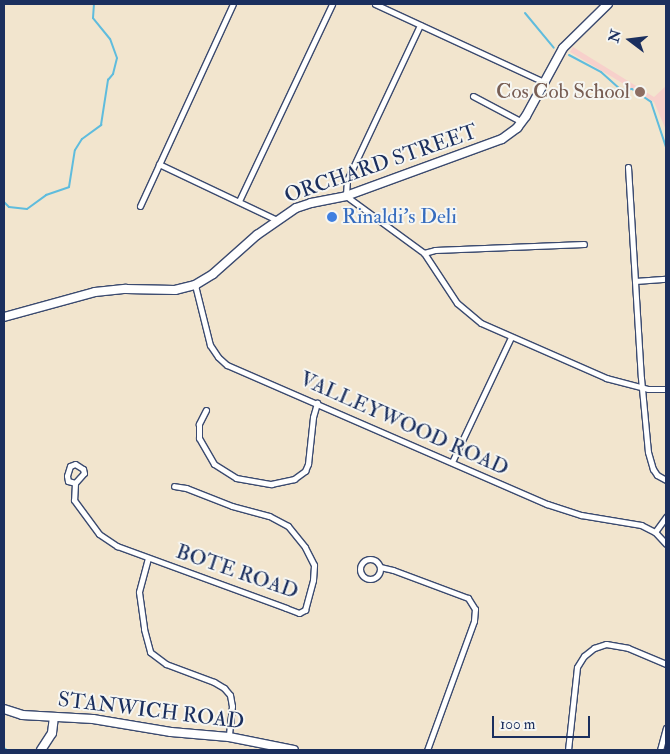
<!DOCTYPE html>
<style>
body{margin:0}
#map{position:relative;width:670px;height:754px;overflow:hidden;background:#f2e5ce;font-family:"IM FELL Double Pica",serif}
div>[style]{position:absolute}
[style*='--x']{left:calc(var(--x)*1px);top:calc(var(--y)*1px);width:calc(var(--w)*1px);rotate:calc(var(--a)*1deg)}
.built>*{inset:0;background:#f7d0cb}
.stream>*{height:2px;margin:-1px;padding:0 1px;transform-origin:1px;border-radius:1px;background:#5fbcdd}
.roads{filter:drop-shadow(1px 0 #3b4a6f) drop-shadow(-1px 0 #3b4a6f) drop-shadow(0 1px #3b4a6f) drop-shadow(0 -1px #3b4a6f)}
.street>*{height:5px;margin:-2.5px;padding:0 2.5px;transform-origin:2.5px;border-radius:2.5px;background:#fff}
.street>.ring{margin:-2.5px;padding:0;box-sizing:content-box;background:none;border:5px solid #fff;border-radius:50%}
.secondary>*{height:8px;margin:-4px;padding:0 4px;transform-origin:4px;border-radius:4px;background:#fff}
.dots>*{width:14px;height:14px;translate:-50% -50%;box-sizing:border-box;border:2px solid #f6f6f2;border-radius:50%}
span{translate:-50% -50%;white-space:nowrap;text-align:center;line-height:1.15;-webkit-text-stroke:4px #f6f6f2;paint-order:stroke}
.education-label{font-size:21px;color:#785e54}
.right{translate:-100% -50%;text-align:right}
.street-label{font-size:21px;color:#1b2f5e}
.shop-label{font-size:21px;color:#366cbe}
.left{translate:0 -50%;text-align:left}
.frame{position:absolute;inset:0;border:5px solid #1b2f5e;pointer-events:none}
.north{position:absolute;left:605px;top:15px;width:50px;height:50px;-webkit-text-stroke:4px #f6f6f2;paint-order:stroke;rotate:285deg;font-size:14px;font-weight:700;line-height:20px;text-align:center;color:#1b2f5e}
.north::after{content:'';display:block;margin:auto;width:18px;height:22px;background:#1b2f5e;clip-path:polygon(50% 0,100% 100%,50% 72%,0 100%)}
.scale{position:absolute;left:492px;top:716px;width:98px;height:22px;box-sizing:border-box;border:2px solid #1b2f5e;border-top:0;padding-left:6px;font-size:15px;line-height:18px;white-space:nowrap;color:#1b2f5e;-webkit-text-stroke:4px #f6f6f2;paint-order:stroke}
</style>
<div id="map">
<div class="built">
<i style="clip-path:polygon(573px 47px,654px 97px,666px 86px,666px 130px,654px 102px,570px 52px)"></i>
</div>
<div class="stream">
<i style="--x:525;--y:13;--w:45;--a:50.4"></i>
<i style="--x:569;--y:55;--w:36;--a:28"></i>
<i style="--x:601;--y:72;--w:27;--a:42"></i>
<i style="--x:621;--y:90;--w:11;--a:-5"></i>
<i style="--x:632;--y:89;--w:23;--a:34"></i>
<i style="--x:651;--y:102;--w:47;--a:71.6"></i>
<i style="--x:4;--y:202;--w:7;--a:45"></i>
<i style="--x:9;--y:207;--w:18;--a:6"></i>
<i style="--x:27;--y:209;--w:24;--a:-36"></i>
<i style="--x:46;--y:195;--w:24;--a:-19"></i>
<i style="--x:69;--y:187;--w:37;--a:-81"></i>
<i style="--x:75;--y:150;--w:13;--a:-58"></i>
<i style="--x:82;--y:139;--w:24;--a:-36"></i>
<i style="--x:101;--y:125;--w:46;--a:-81.2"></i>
<i style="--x:108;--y:80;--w:8;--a:-50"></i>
<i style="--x:113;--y:74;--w:16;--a:-76"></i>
<i style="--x:117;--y:58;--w:20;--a:-110"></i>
<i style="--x:110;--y:39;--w:27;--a:-129"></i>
<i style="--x:93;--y:18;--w:14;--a:-86"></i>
<i style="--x:4;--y:748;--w:4;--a:34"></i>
</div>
<div class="roads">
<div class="street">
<i style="--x:375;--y:4;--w:186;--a:24.8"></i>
<i style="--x:420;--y:25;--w:171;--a:115.2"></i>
<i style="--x:347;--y:180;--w:16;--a:94"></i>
<i style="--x:346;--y:196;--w:97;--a:36.2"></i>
<i style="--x:424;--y:253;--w:60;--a:56.6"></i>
<i style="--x:457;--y:303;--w:31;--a:40"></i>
<i style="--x:481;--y:323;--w:137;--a:23.7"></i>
<i style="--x:606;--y:378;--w:43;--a:14.7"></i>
<i style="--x:648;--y:389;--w:18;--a:0"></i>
<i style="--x:473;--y:96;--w:55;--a:28"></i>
<i style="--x:159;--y:164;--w:131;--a:25.4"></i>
<i style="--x:628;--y:167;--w:211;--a:86.5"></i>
<i style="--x:641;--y:378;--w:74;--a:84.6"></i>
<i style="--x:648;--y:452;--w:18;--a:74"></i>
<i style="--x:653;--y:469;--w:7;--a:56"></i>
<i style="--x:657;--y:475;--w:10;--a:29"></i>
<i style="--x:239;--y:201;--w:218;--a:-64.7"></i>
<i style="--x:140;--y:206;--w:222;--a:-65.3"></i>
<i style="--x:424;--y:253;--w:11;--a:-15"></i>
<i style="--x:435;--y:250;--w:149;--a:-2.3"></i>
<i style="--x:635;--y:281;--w:31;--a:-4"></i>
<i style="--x:195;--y:285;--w:62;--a:76"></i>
<i style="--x:210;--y:345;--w:14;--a:56"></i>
<i style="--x:218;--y:357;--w:12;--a:42"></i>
<i style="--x:227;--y:365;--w:349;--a:23.5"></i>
<i style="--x:547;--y:504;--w:36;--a:18"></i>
<i style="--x:581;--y:515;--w:61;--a:9.5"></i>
<i style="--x:641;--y:525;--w:16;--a:27"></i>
<i style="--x:655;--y:532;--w:16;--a:47"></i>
<i style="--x:206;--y:410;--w:16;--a:117"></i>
<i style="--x:199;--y:424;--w:14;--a:90"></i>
<i style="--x:199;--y:438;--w:30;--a:60"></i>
<i style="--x:214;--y:464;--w:26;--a:32"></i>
<i style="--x:236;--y:478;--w:36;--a:10"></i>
<i style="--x:271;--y:484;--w:24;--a:-12"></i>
<i style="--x:294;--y:479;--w:14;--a:-36"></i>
<i style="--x:305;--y:471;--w:8;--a:-67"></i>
<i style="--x:308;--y:464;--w:47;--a:-83.9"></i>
<i style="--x:313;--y:417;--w:15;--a:-74"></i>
<i style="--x:452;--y:462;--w:138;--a:-64.7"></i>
<i style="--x:75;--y:483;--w:13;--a:-48"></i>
<i style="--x:84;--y:473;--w:4;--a:-104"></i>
<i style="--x:83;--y:469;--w:9;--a:-148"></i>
<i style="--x:75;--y:464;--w:5;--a:158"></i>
<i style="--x:70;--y:466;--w:10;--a:107"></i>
<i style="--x:67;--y:476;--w:5;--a:79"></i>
<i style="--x:68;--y:481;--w:7;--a:16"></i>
<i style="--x:75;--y:483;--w:17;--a:93"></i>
<i style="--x:74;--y:500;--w:42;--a:53.7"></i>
<i style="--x:99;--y:534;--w:22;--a:34"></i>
<i style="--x:117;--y:546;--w:180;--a:20.1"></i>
<i style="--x:286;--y:608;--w:14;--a:21"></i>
<i style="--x:299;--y:613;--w:7;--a:-27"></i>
<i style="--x:305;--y:610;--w:31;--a:-75"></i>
<i style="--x:313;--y:580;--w:15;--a:-86"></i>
<i style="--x:314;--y:565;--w:20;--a:-117"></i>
<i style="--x:305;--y:547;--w:27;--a:-129"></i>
<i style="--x:288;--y:526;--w:21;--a:-152"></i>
<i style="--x:269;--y:516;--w:38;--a:-165"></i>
<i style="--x:232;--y:506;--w:49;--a:-158.6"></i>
<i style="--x:186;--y:488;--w:12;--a:-171"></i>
<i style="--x:655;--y:532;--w:19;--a:-54"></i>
<i style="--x:148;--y:558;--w:35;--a:105"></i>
<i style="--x:139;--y:592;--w:37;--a:82"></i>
<i style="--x:144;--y:629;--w:24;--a:75"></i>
<i style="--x:150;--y:652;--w:20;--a:37"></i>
<i style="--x:166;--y:664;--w:51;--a:20.6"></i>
<i style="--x:214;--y:682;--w:12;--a:31"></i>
<i style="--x:224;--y:688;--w:9;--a:49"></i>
<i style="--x:230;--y:695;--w:11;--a:80"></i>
<i style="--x:232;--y:706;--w:31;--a:96"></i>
<i class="ring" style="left:360px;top:559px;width:15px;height:15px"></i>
<i style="--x:380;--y:567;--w:13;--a:13"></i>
<i style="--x:393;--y:570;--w:80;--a:20.5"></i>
<i style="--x:468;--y:598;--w:13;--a:58"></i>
<i style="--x:475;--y:609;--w:12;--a:95"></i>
<i style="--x:474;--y:621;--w:137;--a:110"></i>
<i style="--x:568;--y:750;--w:83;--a:-83.8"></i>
<i style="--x:577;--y:667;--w:13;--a:-58"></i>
<i style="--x:584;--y:656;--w:13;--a:-39"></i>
<i style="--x:594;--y:648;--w:13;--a:-18"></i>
<i style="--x:606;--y:644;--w:22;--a:10"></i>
<i style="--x:628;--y:648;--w:41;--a:22.8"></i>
<i style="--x:660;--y:750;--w:23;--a:-75"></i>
</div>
<div class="secondary">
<i style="--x:4;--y:317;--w:94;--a:-15.4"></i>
<i style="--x:95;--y:292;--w:31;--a:-6"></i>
<i style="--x:126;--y:289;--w:49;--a:1.2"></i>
<i style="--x:175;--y:290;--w:21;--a:-14"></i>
<i style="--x:195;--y:285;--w:21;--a:-31"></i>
<i style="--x:213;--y:274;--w:59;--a:-41.6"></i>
<i style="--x:257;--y:235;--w:47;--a:-34.7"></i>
<i style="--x:296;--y:208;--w:16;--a:-18"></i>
<i style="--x:311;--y:203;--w:36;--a:-11"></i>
<i style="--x:346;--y:196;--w:166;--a:-20.1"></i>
<i style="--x:502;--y:139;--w:19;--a:-36"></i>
<i style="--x:517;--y:128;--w:15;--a:-53"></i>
<i style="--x:526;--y:116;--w:77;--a:-61.4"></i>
<i style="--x:563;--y:48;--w:63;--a:-44.4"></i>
<i style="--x:4;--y:709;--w:19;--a:18"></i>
<i style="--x:22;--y:715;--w:71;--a:3.2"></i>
<i style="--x:93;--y:719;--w:79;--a:9.5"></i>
<i style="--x:171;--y:732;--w:58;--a:4.9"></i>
<i style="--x:229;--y:737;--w:66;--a:11.3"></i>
<i style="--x:41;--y:750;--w:20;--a:-57"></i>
<i style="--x:52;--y:733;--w:16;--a:-83"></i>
</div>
</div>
<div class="dots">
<i style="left:640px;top:92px;background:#8d6e63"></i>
<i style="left:332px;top:217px;background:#3f7fe0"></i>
</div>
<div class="education-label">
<span class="right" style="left:630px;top:92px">Cos Cob School</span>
</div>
<div class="street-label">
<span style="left:381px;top:164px;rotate:-19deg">ORCHARD STREET</span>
<span style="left:404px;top:424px;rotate:24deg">VALLEYWOOD ROAD</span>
<span style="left:237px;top:572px;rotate:19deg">BOTE ROAD</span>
<span style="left:151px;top:711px;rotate:7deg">STANWICH ROAD</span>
</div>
<div class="shop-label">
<span class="left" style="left:342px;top:217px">Rinaldi's Deli</span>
</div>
<div class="frame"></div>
<div class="north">N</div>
<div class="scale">100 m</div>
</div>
